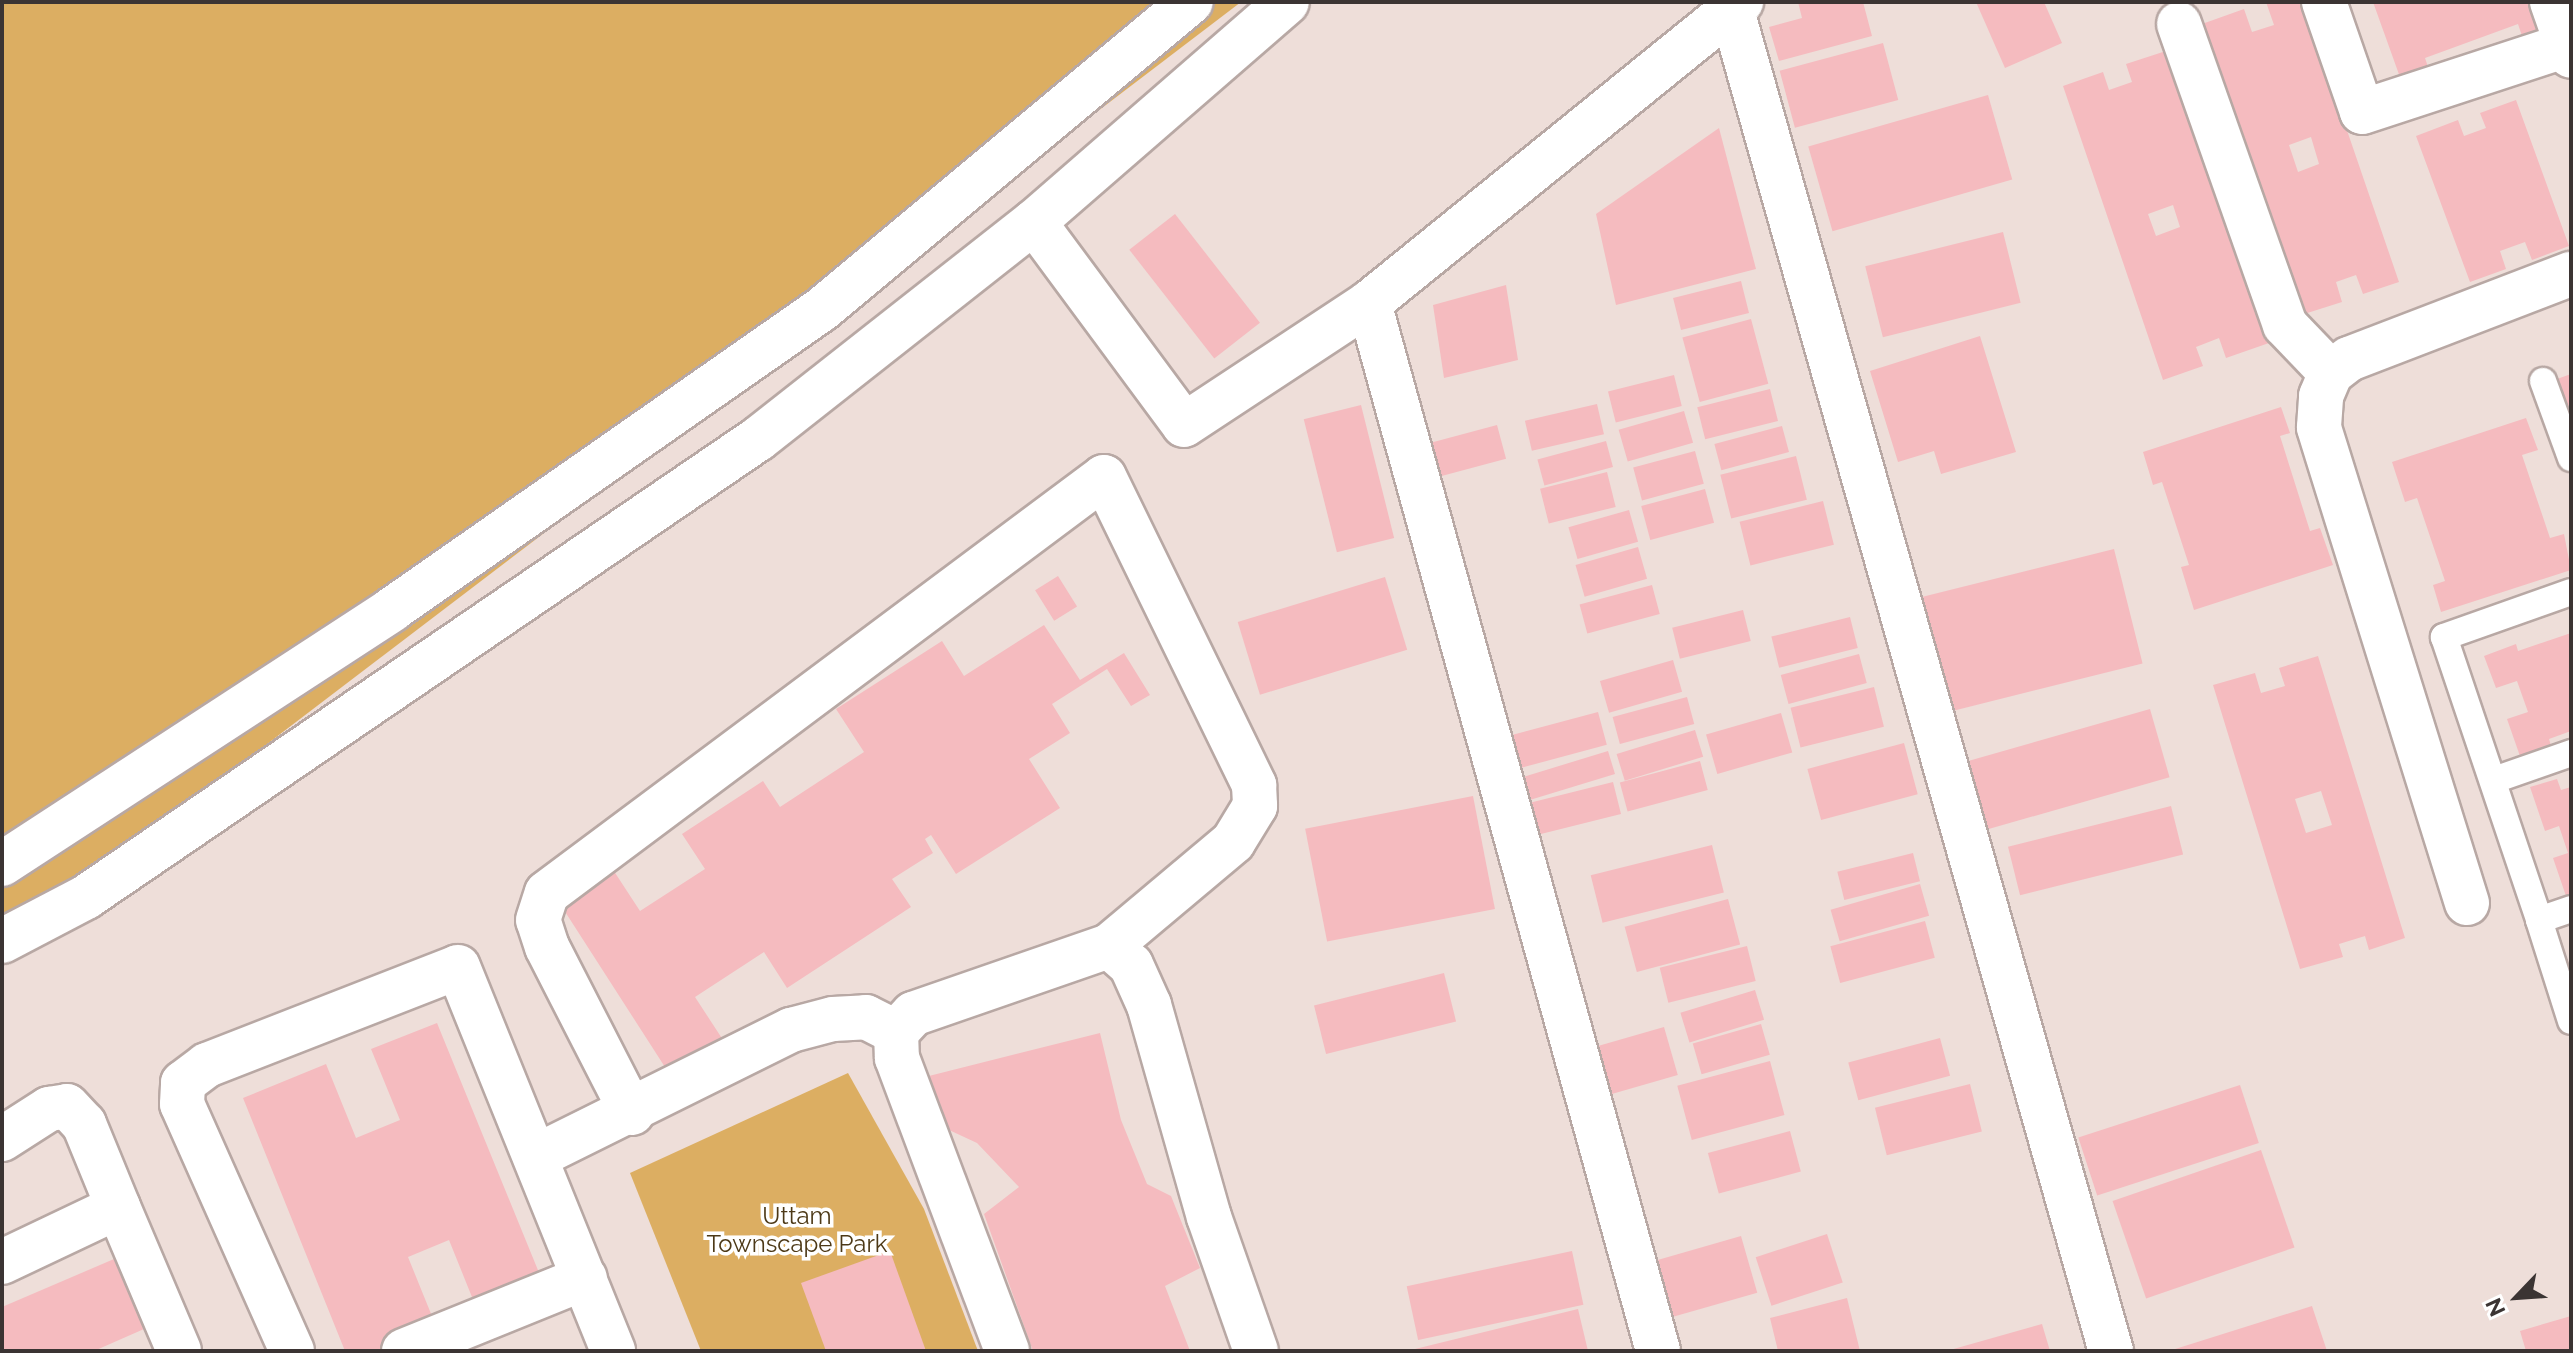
<!DOCTYPE html>
<style>
body{margin:0}
#map{position:relative;width:2573px;height:1353px;overflow:hidden;background:#eeded9;font-family:Raleway,sans-serif}
div>[style]{position:absolute}
[style*='--x']{left:calc(var(--x)*1px);top:calc(var(--y)*1px);width:calc(var(--w)*1px);rotate:calc(var(--a)*1deg)}
.green>*{inset:0;background:#dcae62}
.building>*{inset:0;background:#f5bbbf;transform-origin:0 0}
.roads{filter:drop-shadow(2px 0 #b8a8a4) drop-shadow(-2px 0 #b8a8a4) drop-shadow(0 2px #b8a8a4) drop-shadow(0 -2px #b8a8a4)}
.service>*{height:26px;margin:-13px;padding:0 13px;transform-origin:13px;border-radius:13px;background:#fff}
.minor>*{height:44px;margin:-22px;padding:0 22px;transform-origin:22px;border-radius:22px;background:#fff}
.tertiary>*{height:44px;margin:-22px;padding:0 22px;transform-origin:22px;border-radius:22px;background:#fff}
span{translate:-50% -50%;white-space:nowrap;text-align:center;line-height:1.15;-webkit-text-stroke:7px #fff;paint-order:stroke}
.park-label{font-size:24px;color:#4d3917}
.frame{position:absolute;inset:0;border:4px solid #3b3433;pointer-events:none}
.north{position:absolute;left:2477px;top:1257px;width:80px;height:80px;-webkit-text-stroke:6px #fff;paint-order:stroke;rotate:245deg;font-size:22px;font-weight:700;line-height:32px;text-align:center;color:#3b3433}
.north::after{content:'';display:block;margin:auto;width:28px;height:36px;background:#3b3433;clip-path:polygon(50% 0,100% 100%,50% 72%,0 100%)}
</style>
<div id="map">
<div class="green">
<i style="clip-path:polygon(2px 2px,1241px 2px,14px 937px,2px 935px)"></i>
<i style="clip-path:polygon(848px 1073px,924px 1209px,978px 1351px,701px 1351px,630px 1173px)"></i>
</div>
<div class="building">
<i style="clip-path:polygon(1798px 2px,1863px 2px,1872px 36px,1779px 61px,1769px 27px,1802px 18px)"></i>
<i style="clip-path:polygon(1976px 2px,2044px 2px,2062px 43px,2005px 68px)"></i>
<i style="clip-path:polygon(evenodd,2266px 2px,2303px 2px,2399px 282px,2363px 294px,2356px 275px,2336px 282px,2342px 302px,2301px 315px,2202px 24px,2244px 9px,2252px 32px,2274px 25px,2266px 2px,2311px 137px,2319px 164px,2298px 172px,2289px 145px,2311px 137px)"></i>
<i style="clip-path:polygon(2373px 2px,2541px 2px,2550px 27px,2522px 36px,2518px 24px,2425px 58px,2429px 70px,2401px 80px)"></i>
<i style="left:1883px;top:43px;width:59px;height:107px;rotate:75deg"></i>
<i style="clip-path:polygon(evenodd,2169px 50px,2269px 343px,2226px 358px,2219px 338px,2196px 347px,2203px 366px,2163px 380px,2063px 86px,2103px 72px,2109px 90px,2132px 82px,2126px 64px,2169px 50px,2173px 205px,2180px 227px,2156px 236px,2148px 214px,2173px 205px)"></i>
<i style="left:1988px;top:95px;width:88px;height:187px;rotate:74deg"></i>
<i style="clip-path:polygon(2516px 100px,2569px 246px,2532px 260px,2525px 242px,2500px 251px,2506px 269px,2470px 282px,2416px 136px,2458px 120px,2464px 136px,2486px 128px,2480px 113px)"></i>
<i style="clip-path:polygon(1719px 128px,1756px 269px,1616px 305px,1596px 214px)"></i>
<i style="left:1175px;top:214px;width:138px;height:58px;rotate:52deg"></i>
<i style="left:2003px;top:232px;width:73px;height:142px;rotate:76deg"></i>
<i style="left:1741px;top:281px;width:33px;height:70px;rotate:76deg"></i>
<i style="clip-path:polygon(1506px 285px,1518px 360px,1444px 378px,1433px 305px)"></i>
<i style="left:1751px;top:319px;width:67px;height:71px;rotate:75deg"></i>
<i style="clip-path:polygon(1980px 336px,2016px 452px,1941px 474px,1934px 451px,1898px 462px,1870px 371px)"></i>
<i style="clip-path:polygon(2571px 374px,2571px 421px,2570px 421px,2557px 379px)"></i>
<i style="left:1674px;top:375px;width:32px;height:68px;rotate:76deg"></i>
<i style="left:1770px;top:389px;width:33px;height:75px;rotate:76deg"></i>
<i style="left:1597px;top:404px;width:31px;height:74px;rotate:77deg"></i>
<i style="left:1361px;top:405px;width:137px;height:59px;rotate:76deg"></i>
<i style="clip-path:polygon(2281px 407px,2290px 433px,2280px 436px,2310px 531px,2320px 528px,2333px 565px,2194px 610px,2181px 567px,2189px 565px,2162px 482px,2153px 485px,2143px 452px)"></i>
<i style="left:1684px;top:411px;width:33px;height:68px;rotate:74deg"></i>
<i style="clip-path:polygon(2526px 418px,2538px 450px,2522px 455px,2550px 538px,2564px 534px,2571px 570px,2441px 612px,2433px 585px,2445px 581px,2417px 498px,2405px 502px,2392px 462px)"></i>
<i style="left:1497px;top:425px;width:35px;height:86px;rotate:75deg"></i>
<i style="left:1782px;top:426px;width:27px;height:70px;rotate:75deg"></i>
<i style="left:1606px;top:441px;width:27px;height:71px;rotate:75deg"></i>
<i style="left:1695px;top:451px;width:34px;height:64px;rotate:75deg"></i>
<i style="left:1796px;top:456px;width:45px;height:78px;rotate:76deg"></i>
<i style="left:1607px;top:472px;width:36px;height:69px;rotate:76deg"></i>
<i style="left:1705px;top:489px;width:35px;height:66px;rotate:75deg"></i>
<i style="left:1823px;top:501px;width:45px;height:86px;rotate:76deg"></i>
<i style="left:1629px;top:510px;width:33px;height:63px;rotate:74deg"></i>
<i style="left:1638px;top:547px;width:33px;height:65px;rotate:74deg"></i>
<i style="left:2114px;top:549px;width:118px;height:197px;rotate:76deg"></i>
<i style="left:1058px;top:576px;width:36px;height:27px;rotate:58deg"></i>
<i style="left:1385px;top:577px;width:76px;height:154px;rotate:73deg"></i>
<i style="left:1652px;top:585px;width:30px;height:75px;rotate:75deg"></i>
<i style="left:1743px;top:610px;width:32px;height:73px;rotate:76deg"></i>
<i style="left:1850px;top:617px;width:32px;height:81px;rotate:76deg"></i>
<i style="clip-path:polygon(1044px 625px,1080px 680px,1124px 653px,1150px 695px,1131px 706px,1107px 669px,1052px 704px,1070px 733px,1029px 759px,1060px 808px,956px 874px,931px 835px,925px 839px,933px 853px,892px 879px,911px 907px,787px 988px,764px 952px,695px 997px,725px 1043px,672px 1078px,553px 893px,606px 859px,640px 911px,705px 869px,682px 834px,763px 781px,780px 807px,864px 752px,836px 709px,942px 641px,964px 676px)"></i>
<i style="clip-path:polygon(2571px 633px,2571px 731px,2549px 739px,2552px 749px,2521px 759px,2507px 719px,2528px 712px,2517px 681px,2496px 688px,2484px 656px,2516px 644px,2518px 651px)"></i>
<i style="left:1859px;top:654px;width:30px;height:81px;rotate:75deg"></i>
<i style="clip-path:polygon(evenodd,2318px 656px,2405px 938px,2369px 950px,2365px 936px,2339px 944px,2343px 957px,2300px 969px,2213px 685px,2255px 673px,2261px 693px,2285px 686px,2279px 668px,2318px 656px,2321px 791px,2332px 825px,2306px 833px,2295px 799px,2321px 791px)"></i>
<i style="left:1673px;top:660px;width:33px;height:76px;rotate:74deg"></i>
<i style="left:1874px;top:687px;width:41px;height:86px;rotate:76deg"></i>
<i style="left:1687px;top:697px;width:28px;height:77px;rotate:75deg"></i>
<i style="left:2150px;top:709px;width:71px;height:190px;rotate:74deg"></i>
<i style="left:1598px;top:712px;width:34px;height:96px;rotate:75deg"></i>
<i style="left:1781px;top:713px;width:41px;height:78px;rotate:74deg"></i>
<i style="left:1695px;top:730px;width:28px;height:82px;rotate:73deg"></i>
<i style="left:1904px;top:743px;width:53px;height:100px;rotate:75deg"></i>
<i style="left:1608px;top:751px;width:24px;height:100px;rotate:73deg"></i>
<i style="left:1700px;top:761px;width:30px;height:83px;rotate:75deg"></i>
<i style="clip-path:polygon(2557px 779px,2561px 790px,2571px 787px,2571px 895px,2566px 896px,2553px 858px,2568px 853px,2559px 826px,2545px 831px,2530px 787px)"></i>
<i style="left:1613px;top:782px;width:33px;height:98px;rotate:76deg"></i>
<i style="left:1473px;top:796px;width:115px;height:171px;rotate:79deg"></i>
<i style="left:2171px;top:806px;width:50px;height:168px;rotate:76deg"></i>
<i style="left:1712px;top:845px;width:49px;height:125px;rotate:76deg"></i>
<i style="left:1913px;top:853px;width:29px;height:78px;rotate:76deg"></i>
<i style="left:1920px;top:884px;width:33px;height:93px;rotate:74deg"></i>
<i style="left:1728px;top:899px;width:47px;height:107px;rotate:75deg"></i>
<i style="left:1925px;top:921px;width:38px;height:98px;rotate:75deg"></i>
<i style="left:1747px;top:946px;width:36px;height:90px;rotate:76deg"></i>
<i style="left:1444px;top:973px;width:50px;height:134px;rotate:76deg"></i>
<i style="left:1755px;top:990px;width:31px;height:78px;rotate:73deg"></i>
<i style="clip-path:polygon(437px 1023px,542px 1280px,476px 1307px,449px 1240px,408px 1257px,438px 1331px,389px 1351px,345px 1351px,243px 1098px,326px 1064px,356px 1138px,400px 1120px,371px 1049px)"></i>
<i style="left:1761px;top:1024px;width:32px;height:71px;rotate:74deg"></i>
<i style="left:1664px;top:1027px;width:50px;height:84px;rotate:74deg"></i>
<i style="clip-path:polygon(1100px 1033px,1121px 1120px,1147px 1184px,1171px 1196px,1200px 1268px,1165px 1286px,1190px 1351px,1033px 1351px,984px 1214px,1019px 1187px,977px 1143px,934px 1123px,917px 1079px)"></i>
<i style="left:1940px;top:1038px;width:39px;height:95px;rotate:75deg"></i>
<i style="left:1770px;top:1061px;width:56px;height:96px;rotate:75deg"></i>
<i style="left:1970px;top:1084px;width:49px;height:98px;rotate:76deg"></i>
<i style="left:2240px;top:1085px;width:61px;height:170px;rotate:72deg"></i>
<i style="left:1790px;top:1131px;width:42px;height:85px;rotate:75deg"></i>
<i style="left:2261px;top:1150px;width:103px;height:157px;rotate:71deg"></i>
<i style="left:1827px;top:1234px;width:51px;height:75px;rotate:72deg"></i>
<i style="left:1741px;top:1236px;width:59px;height:103px;rotate:74deg"></i>
<i style="clip-path:polygon(890px 1251px,926px 1351px,826px 1351px,801px 1283px)"></i>
<i style="left:1572px;top:1251px;width:55px;height:169px;rotate:78deg"></i>
<i style="clip-path:polygon(114px 1259px,144px 1329px,94px 1351px,2px 1351px,2px 1307px)"></i>
<i style="clip-path:polygon(1847px 1298px,1860px 1351px,1778px 1351px,1770px 1318px)"></i>
<i style="clip-path:polygon(2312px 1306px,2327px 1351px,2172px 1351px,2172px 1350px)"></i>
<i style="clip-path:polygon(1578px 1309px,1588px 1351px,1411px 1351px,1411px 1350px)"></i>
<i style="clip-path:polygon(2571px 1316px,2571px 1351px,2526px 1351px,2520px 1331px)"></i>
<i style="clip-path:polygon(2042px 1324px,2050px 1351px,1950px 1351px,1950px 1350px)"></i>
</div>
<div class="roads">
<div class="service">
<i style="--x:2543;--y:381;--w:82;--a:70"></i>
<i style="--x:2571;--y:592;--w:135;--a:160.5"></i>
<i style="--x:2444;--y:637;--w:299;--a:71.4"></i>
<i style="--x:2539;--y:920;--w:34;--a:-19"></i>
<i style="--x:2494;--y:780;--w:82;--a:-19.3"></i>
<i style="--x:2539;--y:920;--w:106;--a:72.4"></i>
</div>
<div class="minor">
<i style="--x:2324;--y:2;--w:116;--a:70.9"></i>
<i style="--x:2362;--y:112;--w:216;--a:-18.1"></i>
<i style="--x:2552;--y:2;--w:57;--a:70.6"></i>
<i style="--x:1732;--y:11;--w:1393;--a:74.21"></i>
<i style="--x:2179;--y:24;--w:319;--a:70.6"></i>
<i style="--x:2285;--y:325;--w:66;--a:46.2"></i>
<i style="--x:1034;--y:222;--w:252;--a:53.5"></i>
<i style="--x:1184;--y:425;--w:222;--a:-33.4"></i>
<i style="--x:1369;--y:303;--w:479;--a:-39"></i>
<i style="--x:1369;--y:303;--w:1087;--a:74.58"></i>
<i style="--x:2467;--y:903;--w:498;--a:-107.3"></i>
<i style="--x:2319;--y:427;--w:31;--a:-86"></i>
<i style="--x:2321;--y:396;--w:25;--a:-67"></i>
<i style="--x:2331;--y:373;--w:23;--a:-38"></i>
<i style="--x:2349;--y:359;--w:238;--a:-21"></i>
<i style="--x:1109;--y:946;--w:29;--a:41"></i>
<i style="--x:1131;--y:965;--w:44;--a:65.8"></i>
<i style="--x:1149;--y:1005;--w:220;--a:74.2"></i>
<i style="--x:1209;--y:1217;--w:142;--a:70.7"></i>
<i style="--x:632;--y:1113;--w:186;--a:-117.1"></i>
<i style="--x:547;--y:947;--w:28;--a:-108"></i>
<i style="--x:538;--y:920;--w:28;--a:-72"></i>
<i style="--x:547;--y:893;--w:695;--a:-36.75"></i>
<i style="--x:1104;--y:477;--w:343;--a:64"></i>
<i style="--x:1254;--y:785;--w:21;--a:87"></i>
<i style="--x:1255;--y:806;--w:42;--a:121.4"></i>
<i style="--x:1233;--y:842;--w:162;--a:140"></i>
<i style="--x:1109;--y:946;--w:207;--a:160.9"></i>
<i style="--x:913;--y:1014;--w:25;--a:133"></i>
<i style="--x:896;--y:1032;--w:26;--a:88"></i>
<i style="--x:897;--y:1058;--w:313;--a:69.4"></i>
<i style="--x:2;--y:1139;--w:56;--a:-32.6"></i>
<i style="--x:49;--y:1109;--w:18;--a:-9"></i>
<i style="--x:67;--y:1106;--w:25;--a:47"></i>
<i style="--x:84;--y:1124;--w:90;--a:67.7"></i>
<i style="--x:537;--y:1156;--w:284;--a:-26.4"></i>
<i style="--x:791;--y:1030;--w:43;--a:-14.7"></i>
<i style="--x:833;--y:1019;--w:33;--a:-3"></i>
<i style="--x:866;--y:1017;--w:34;--a:27"></i>
<i style="--x:2;--y:1262;--w:128;--a:-25.4"></i>
<i style="--x:118;--y:1207;--w:156;--a:67"></i>
<i style="--x:292;--y:1351;--w:270;--a:-114"></i>
<i style="--x:182;--y:1104;--w:21;--a:-87"></i>
<i style="--x:183;--y:1083;--w:30;--a:-37"></i>
<i style="--x:207;--y:1065;--w:269;--a:-21.3"></i>
<i style="--x:458;--y:967;--w:414;--a:68"></i>
<i style="--x:404;--y:1351;--w:195;--a:-22"></i>
</div>
<div class="tertiary">
<i style="--x:2;--y:864;--w:465;--a:-33.1"></i>
<i style="--x:391;--y:610;--w:526;--a:-34.93"></i>
<i style="--x:822;--y:309;--w:480;--a:-39.8"></i>
<i style="--x:2;--y:941;--w:95;--a:-27.6"></i>
<i style="--x:86;--y:897;--w:813;--a:-34.28"></i>
<i style="--x:758;--y:439;--w:351;--a:-38.2"></i>
<i style="--x:1034;--y:222;--w:335;--a:-41"></i>
</div>
</div>
<div class="park-label">
<span style="left:797px;top:1230px">Uttam<br>Townscape Park</span>
</div>
<div class="frame"></div>
<div class="north">N</div>
</div>
